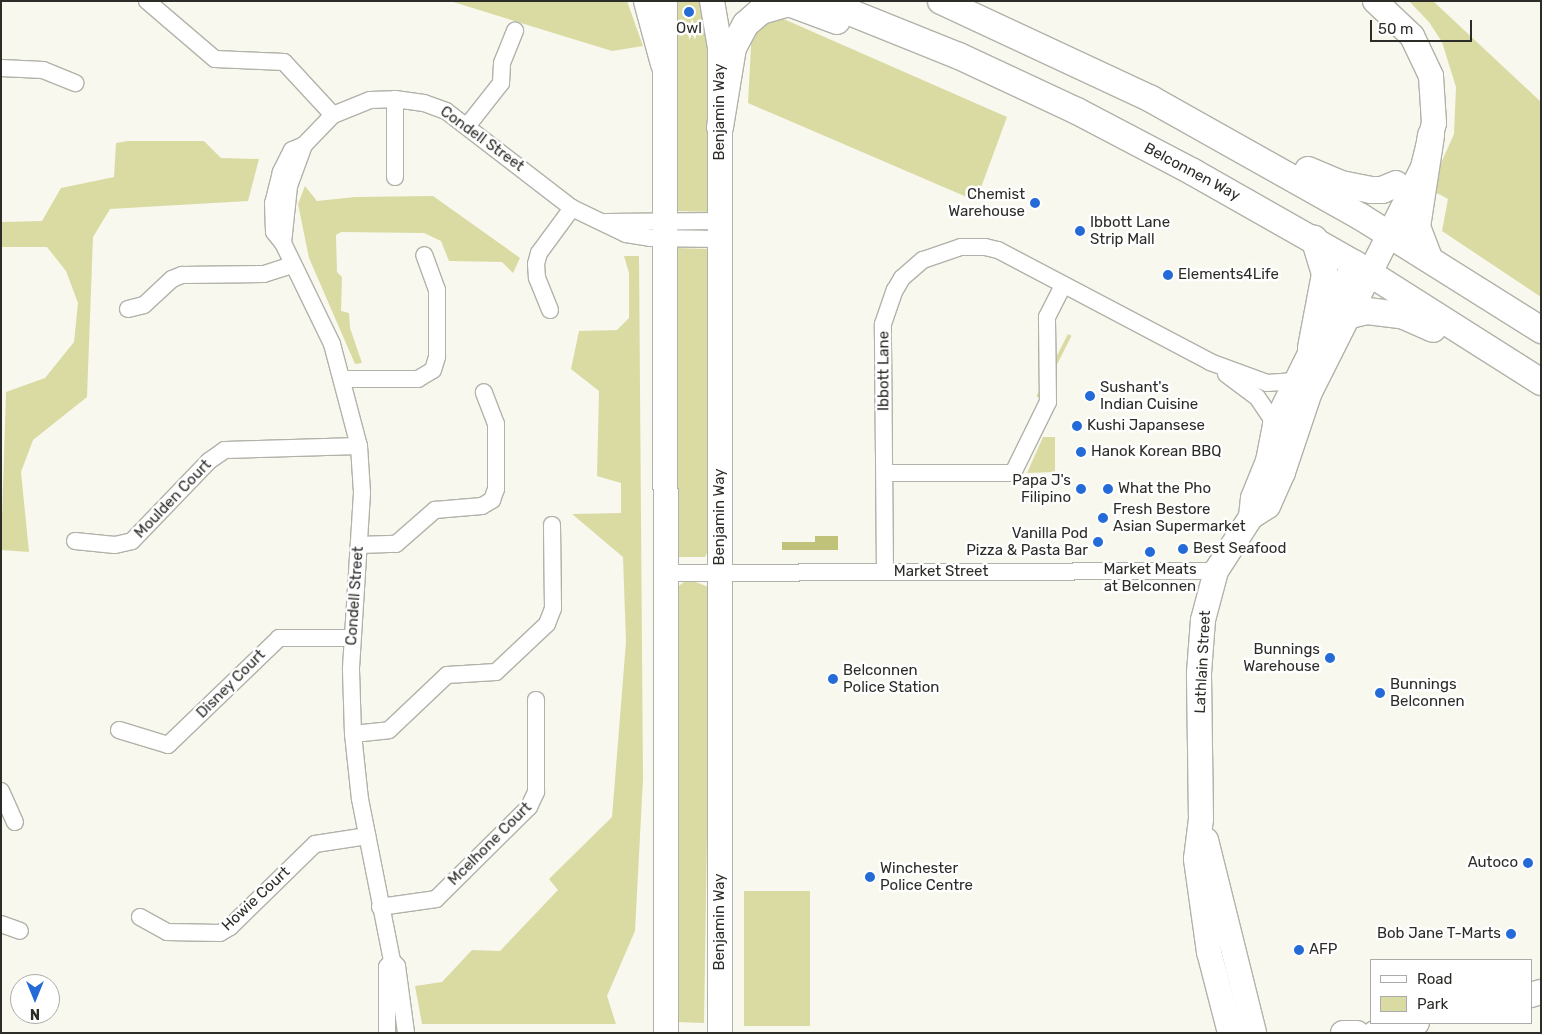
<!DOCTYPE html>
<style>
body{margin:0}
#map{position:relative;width:1542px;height:1034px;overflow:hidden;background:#f8f8ef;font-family:Rubik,sans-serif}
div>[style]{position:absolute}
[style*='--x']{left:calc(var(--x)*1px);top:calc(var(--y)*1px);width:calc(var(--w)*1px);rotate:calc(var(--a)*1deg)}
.green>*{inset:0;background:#dadba3;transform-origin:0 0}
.water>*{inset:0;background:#c1c279}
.roads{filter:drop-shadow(1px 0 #b1b2a9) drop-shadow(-1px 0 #b1b2a9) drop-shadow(0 1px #b1b2a9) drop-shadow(0 -1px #b1b2a9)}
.street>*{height:16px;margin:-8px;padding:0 8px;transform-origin:8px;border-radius:8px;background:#fff}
.secondary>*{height:24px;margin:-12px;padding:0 12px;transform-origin:12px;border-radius:12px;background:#fff}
.primary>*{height:26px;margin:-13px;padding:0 13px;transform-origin:13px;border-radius:13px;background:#fff}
.dots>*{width:14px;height:14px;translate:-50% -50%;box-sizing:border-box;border:2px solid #fff;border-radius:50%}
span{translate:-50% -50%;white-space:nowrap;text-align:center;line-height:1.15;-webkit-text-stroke:5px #fff;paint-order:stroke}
.poi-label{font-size:15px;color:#2c2c29}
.right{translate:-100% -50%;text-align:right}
.left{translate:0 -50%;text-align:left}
.street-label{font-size:15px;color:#2c2c29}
.frame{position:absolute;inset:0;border:2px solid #2c2c29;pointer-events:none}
.legend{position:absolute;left:1370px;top:959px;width:162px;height:65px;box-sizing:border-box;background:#fff;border:1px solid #ababa9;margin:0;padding:6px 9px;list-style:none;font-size:15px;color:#2c2c29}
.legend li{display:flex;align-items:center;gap:10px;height:25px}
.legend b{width:25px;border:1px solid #ababa9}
.north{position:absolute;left:10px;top:974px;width:50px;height:50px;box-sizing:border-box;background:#fff;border:1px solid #ababa9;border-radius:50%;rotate:180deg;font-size:14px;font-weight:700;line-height:20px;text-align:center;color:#2c2c29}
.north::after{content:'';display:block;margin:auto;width:18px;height:22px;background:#246bd7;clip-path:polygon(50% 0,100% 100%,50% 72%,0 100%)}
.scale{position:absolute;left:1370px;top:20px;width:102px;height:22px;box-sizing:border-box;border:2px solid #2c2c29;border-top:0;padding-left:6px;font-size:15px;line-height:18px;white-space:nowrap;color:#2c2c29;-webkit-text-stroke:4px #fff;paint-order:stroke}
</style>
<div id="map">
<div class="green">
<i style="clip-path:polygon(450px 1px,627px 1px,643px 46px,612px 51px)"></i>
<i style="clip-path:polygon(674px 1px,703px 1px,714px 67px,711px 212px,674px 211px)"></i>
<i style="clip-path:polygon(1409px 1px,1433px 1px,1541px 102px,1541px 297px,1442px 231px,1448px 199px,1437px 193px,1434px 179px,1454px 134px,1456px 87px,1442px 42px,1429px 22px)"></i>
<i style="clip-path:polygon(779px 17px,1007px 117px,976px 201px,748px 103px,752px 28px)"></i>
<i style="clip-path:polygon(128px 141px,204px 141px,221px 158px,259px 159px,248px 201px,110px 209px,93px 237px,87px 397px,33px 440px,21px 472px,29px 552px,1px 550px,6px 392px,45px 378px,74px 342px,78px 303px,66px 271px,47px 247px,1px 247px,1px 222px,42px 221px,61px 188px,114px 177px,116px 143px)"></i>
<i style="clip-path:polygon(305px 186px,317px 201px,355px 197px,433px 196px,520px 258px,513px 273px,502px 262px,449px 261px,441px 241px,424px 233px,341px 232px,336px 235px,337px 272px,342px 277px,341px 311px,349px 313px,350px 328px,362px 363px,355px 364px,309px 258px,298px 204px)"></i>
<i style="clip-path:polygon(674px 248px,712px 249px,712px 542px,705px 557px,677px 557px)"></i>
<i style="clip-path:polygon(624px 256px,639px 256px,643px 779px,635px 931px,607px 996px,616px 1024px,422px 1024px,415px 986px,442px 982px,472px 950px,500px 951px,558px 890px,549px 879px,612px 817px,626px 642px,623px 557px,572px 514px,621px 513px,621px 483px,597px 476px,599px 391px,571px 369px,579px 331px,617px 330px,629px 318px,629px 273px)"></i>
<i style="left:1068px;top:334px;width:4px;height:70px;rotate:27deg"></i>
<i style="clip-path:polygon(1043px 437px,1055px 437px,1055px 472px,1027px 473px)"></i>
<i style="clip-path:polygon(688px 579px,711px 588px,704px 1023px,675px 1022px,672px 591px)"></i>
<i style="left:744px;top:891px;width:66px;height:135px"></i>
</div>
<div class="water">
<i style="clip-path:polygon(815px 536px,838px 536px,838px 550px,782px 550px,782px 542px,815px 542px)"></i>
</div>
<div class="roads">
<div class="street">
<i style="--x:147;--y:1;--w:89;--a:40.5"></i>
<i style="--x:215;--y:59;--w:69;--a:2.5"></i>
<i style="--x:284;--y:62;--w:72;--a:47.2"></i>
<i style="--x:1;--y:68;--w:42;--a:2.7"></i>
<i style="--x:43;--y:70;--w:35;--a:22"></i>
<i style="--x:395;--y:99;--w:78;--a:90"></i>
<i style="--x:468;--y:125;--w:53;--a:-51.8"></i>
<i style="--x:501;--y:83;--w:20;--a:-87"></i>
<i style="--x:502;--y:63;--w:35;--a:-68"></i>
<i style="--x:304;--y:145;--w:13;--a:157"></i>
<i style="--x:292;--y:150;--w:25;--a:117"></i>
<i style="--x:281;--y:172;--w:32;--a:104"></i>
<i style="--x:273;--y:203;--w:29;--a:88"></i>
<i style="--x:274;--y:232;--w:14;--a:51"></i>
<i style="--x:283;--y:243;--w:112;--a:64.1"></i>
<i style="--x:332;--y:344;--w:106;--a:75.2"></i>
<i style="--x:359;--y:446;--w:47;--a:86.3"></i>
<i style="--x:362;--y:493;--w:177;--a:93.6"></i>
<i style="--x:351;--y:670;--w:64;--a:88.2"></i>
<i style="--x:353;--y:734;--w:65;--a:83.9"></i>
<i style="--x:360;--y:799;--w:165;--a:78.8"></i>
<i style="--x:392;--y:961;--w:7;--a:45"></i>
<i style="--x:397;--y:966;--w:68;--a:82.3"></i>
<i style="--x:606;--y:222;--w:114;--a:-0.5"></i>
<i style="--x:283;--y:243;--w:57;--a:-84"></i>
<i style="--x:289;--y:186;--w:44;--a:-69.9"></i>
<i style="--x:304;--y:145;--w:42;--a:-46"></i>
<i style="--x:333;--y:115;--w:40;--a:-22"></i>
<i style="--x:370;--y:100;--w:25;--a:-2"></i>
<i style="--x:395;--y:99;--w:29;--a:8"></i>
<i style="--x:424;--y:103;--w:23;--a:20"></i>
<i style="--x:446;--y:111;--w:159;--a:37.6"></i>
<i style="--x:572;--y:208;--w:60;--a:25.7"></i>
<i style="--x:626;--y:234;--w:24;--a:9"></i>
<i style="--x:650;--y:238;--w:70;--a:0.8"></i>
<i style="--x:128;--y:309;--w:16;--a:-14"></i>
<i style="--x:144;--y:305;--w:38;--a:-43"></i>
<i style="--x:172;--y:279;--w:11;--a:-22"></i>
<i style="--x:182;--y:275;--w:82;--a:-0.7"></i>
<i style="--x:264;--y:274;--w:29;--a:-18"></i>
<i style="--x:550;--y:310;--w:35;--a:-112"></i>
<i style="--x:537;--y:278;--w:14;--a:-94"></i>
<i style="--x:536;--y:264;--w:11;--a:-75"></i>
<i style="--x:539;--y:253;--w:56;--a:-53.7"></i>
<i style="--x:1226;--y:374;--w:39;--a:37"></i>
<i style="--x:1257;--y:397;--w:32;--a:56"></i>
<i style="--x:344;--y:379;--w:74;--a:0"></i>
<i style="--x:418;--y:379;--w:17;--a:-31"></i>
<i style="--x:433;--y:370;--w:14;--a:-73"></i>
<i style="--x:437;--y:357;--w:67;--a:-90"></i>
<i style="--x:437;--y:290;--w:37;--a:-110"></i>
<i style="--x:885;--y:473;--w:128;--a:0"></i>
<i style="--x:1013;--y:473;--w:79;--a:-63.8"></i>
<i style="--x:1048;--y:402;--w:85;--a:-90.7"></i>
<i style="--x:1047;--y:317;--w:36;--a:-63"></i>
<i style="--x:75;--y:541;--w:40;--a:5.7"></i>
<i style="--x:115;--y:545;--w:17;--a:-13"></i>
<i style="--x:132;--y:541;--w:111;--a:-46.1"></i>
<i style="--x:209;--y:461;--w:19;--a:-35"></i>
<i style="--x:225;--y:450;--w:134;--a:-1.7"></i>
<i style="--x:359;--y:545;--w:37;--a:-2"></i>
<i style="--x:396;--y:544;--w:52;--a:-41.1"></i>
<i style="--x:435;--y:510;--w:47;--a:-4.9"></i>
<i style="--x:482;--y:506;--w:12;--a:-31"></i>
<i style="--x:492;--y:500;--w:12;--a:-70"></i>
<i style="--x:496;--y:489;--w:65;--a:-90"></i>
<i style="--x:496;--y:424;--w:34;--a:-111"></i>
<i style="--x:885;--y:572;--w:248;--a:-90.5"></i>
<i style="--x:883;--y:324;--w:36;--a:-71"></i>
<i style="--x:895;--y:290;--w:14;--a:-60"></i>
<i style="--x:902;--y:278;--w:28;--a:-41"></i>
<i style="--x:923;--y:260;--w:40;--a:-18.9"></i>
<i style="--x:961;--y:247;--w:24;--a:0"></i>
<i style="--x:985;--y:247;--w:13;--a:13"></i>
<i style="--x:998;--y:250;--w:240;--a:27.8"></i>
<i style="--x:1210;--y:362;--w:61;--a:20.2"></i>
<i style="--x:1267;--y:383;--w:28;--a:-4"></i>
<i style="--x:665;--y:573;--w:551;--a:-0.21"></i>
<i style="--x:119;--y:730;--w:51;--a:17"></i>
<i style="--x:168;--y:745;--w:154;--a:-43.9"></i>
<i style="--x:279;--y:638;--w:73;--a:0"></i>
<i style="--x:353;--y:734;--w:36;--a:-6"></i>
<i style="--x:389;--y:730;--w:80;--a:-43.5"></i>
<i style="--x:447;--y:675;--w:49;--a:-3.5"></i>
<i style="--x:496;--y:672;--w:70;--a:-43.3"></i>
<i style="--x:547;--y:624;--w:17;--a:-69"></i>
<i style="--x:553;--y:608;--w:83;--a:-90.7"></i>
<i style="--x:1;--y:791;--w:34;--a:66"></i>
<i style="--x:380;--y:907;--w:57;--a:-8.1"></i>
<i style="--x:436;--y:899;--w:131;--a:-44.7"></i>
<i style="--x:529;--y:807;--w:17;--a:-65"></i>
<i style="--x:536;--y:792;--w:92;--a:-90"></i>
<i style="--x:140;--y:917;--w:31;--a:29"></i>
<i style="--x:167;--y:932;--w:53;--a:1.1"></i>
<i style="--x:220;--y:933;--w:12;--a:-31"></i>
<i style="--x:230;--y:927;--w:119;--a:-44.3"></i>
<i style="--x:315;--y:844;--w:53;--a:-8.7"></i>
<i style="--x:1;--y:924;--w:20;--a:20"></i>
<i style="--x:387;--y:1033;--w:66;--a:-90"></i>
<i style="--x:387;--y:967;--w:8;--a:-50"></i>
</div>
<div class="secondary">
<i style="--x:665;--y:1;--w:1032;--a:89.94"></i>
<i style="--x:712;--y:1;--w:48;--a:80.3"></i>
<i style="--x:720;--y:48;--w:985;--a:90"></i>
<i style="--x:1251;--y:517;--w:19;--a:-84"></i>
<i style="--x:1253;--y:498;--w:40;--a:-68"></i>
<i style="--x:1268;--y:461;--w:38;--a:-79"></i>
<i style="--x:1275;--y:424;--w:173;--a:-63.6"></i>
<i style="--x:1206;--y:840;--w:199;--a:76"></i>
<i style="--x:1531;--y:995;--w:10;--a:-17"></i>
<i style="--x:1230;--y:1033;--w:84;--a:-104.5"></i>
<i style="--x:1209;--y:952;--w:94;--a:-98"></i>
<i style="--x:1196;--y:859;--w:40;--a:-82.9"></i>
<i style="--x:1201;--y:819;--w:146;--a:-90.8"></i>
<i style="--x:1199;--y:673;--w:53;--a:-85.7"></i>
<i style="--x:1203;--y:620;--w:51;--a:-75.1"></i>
<i style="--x:1216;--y:571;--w:64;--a:-57.1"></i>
<i style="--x:1251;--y:517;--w:20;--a:-33"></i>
<i style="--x:1268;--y:506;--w:37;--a:-66"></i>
<i style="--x:1283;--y:472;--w:84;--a:-71.4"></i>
<i style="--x:1310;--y:392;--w:252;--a:-63.3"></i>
<i style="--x:1423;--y:167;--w:45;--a:-76"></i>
<i style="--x:1434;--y:123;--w:47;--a:-93.7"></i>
<i style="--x:1431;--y:76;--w:44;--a:-115.4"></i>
<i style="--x:1412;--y:36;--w:51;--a:-136.6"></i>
<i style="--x:1343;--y:1033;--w:14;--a:0"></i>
<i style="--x:1375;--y:1033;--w:43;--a:-13.4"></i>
</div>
<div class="primary">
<i style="--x:647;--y:1;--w:65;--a:74.9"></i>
<i style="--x:822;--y:1;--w:148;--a:21.9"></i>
<i style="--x:959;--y:56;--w:130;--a:25"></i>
<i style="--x:1077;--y:111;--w:131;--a:27.7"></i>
<i style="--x:1193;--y:172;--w:186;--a:29.6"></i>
<i style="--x:1355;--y:264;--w:220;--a:32.4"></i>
<i style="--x:941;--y:1;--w:232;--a:25"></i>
<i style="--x:1151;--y:99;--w:241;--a:29.3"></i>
<i style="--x:1361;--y:217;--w:213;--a:32.1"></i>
<i style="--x:720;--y:127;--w:80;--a:-80.7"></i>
<i style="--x:733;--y:48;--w:27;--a:-62"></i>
<i style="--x:746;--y:24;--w:20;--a:-41"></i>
<i style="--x:761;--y:11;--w:29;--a:-16"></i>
<i style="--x:789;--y:3;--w:51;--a:20.6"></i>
<i style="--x:1308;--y:170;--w:36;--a:23"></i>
<i style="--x:1341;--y:184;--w:31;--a:11"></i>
<i style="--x:1371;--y:190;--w:11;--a:0"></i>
<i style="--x:1382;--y:190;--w:15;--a:-23"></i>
<i style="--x:1429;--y:258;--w:33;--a:-111"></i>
<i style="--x:1417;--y:227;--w:93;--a:-81.3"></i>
<i style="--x:1347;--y:316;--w:21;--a:-14"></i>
<i style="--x:1367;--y:311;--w:35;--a:7"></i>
<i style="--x:1402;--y:315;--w:34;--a:24"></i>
<i style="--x:1311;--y:348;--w:75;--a:-79.3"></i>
<i style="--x:1325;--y:274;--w:37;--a:-107"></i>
</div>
</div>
<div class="dots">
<i style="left:689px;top:12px;background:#246bd7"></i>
<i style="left:1035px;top:203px;background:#246bd7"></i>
<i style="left:1080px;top:231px;background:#246bd7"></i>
<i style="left:1168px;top:275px;background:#246bd7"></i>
<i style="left:1090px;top:396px;background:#246bd7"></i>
<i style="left:1077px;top:426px;background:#246bd7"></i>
<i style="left:1081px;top:452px;background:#246bd7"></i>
<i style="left:1081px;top:489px;background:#246bd7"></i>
<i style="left:1108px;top:489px;background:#246bd7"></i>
<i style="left:1103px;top:518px;background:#246bd7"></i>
<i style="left:1098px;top:542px;background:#246bd7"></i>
<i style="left:1183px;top:549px;background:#246bd7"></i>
<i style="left:1150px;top:552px;background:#246bd7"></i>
<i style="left:1330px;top:658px;background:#246bd7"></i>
<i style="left:833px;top:679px;background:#246bd7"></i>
<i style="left:1380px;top:693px;background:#246bd7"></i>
<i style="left:1528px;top:863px;background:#246bd7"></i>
<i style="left:870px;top:877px;background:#246bd7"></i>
<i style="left:1511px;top:934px;background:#246bd7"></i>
<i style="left:1299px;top:950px;background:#246bd7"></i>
</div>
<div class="poi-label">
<span style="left:689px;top:29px">Owl</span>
<span class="right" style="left:1025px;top:203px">Chemist<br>Warehouse</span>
<span class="left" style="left:1090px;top:231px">Ibbott Lane<br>Strip Mall</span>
<span class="left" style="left:1178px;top:275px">Elements4Life</span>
<span class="left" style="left:1100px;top:396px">Sushant's<br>Indian Cuisine</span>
<span class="left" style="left:1087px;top:426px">Kushi Japansese</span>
<span class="left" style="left:1091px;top:452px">Hanok Korean BBQ</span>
<span class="right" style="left:1071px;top:489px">Papa J's<br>Filipino</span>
<span class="left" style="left:1118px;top:489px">What the Pho</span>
<span class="left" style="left:1113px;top:518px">Fresh Bestore<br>Asian Supermarket</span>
<span class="right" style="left:1088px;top:542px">Vanilla Pod<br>Pizza &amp; Pasta Bar</span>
<span class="left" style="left:1193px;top:549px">Best Seafood</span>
<span style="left:1150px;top:578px">Market Meats<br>at Belconnen</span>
<span class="right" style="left:1320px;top:658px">Bunnings<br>Warehouse</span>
<span class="left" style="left:843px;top:679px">Belconnen<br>Police Station</span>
<span class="left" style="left:1390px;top:693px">Bunnings<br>Belconnen</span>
<span class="right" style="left:1518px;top:863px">Autoco</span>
<span class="left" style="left:880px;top:877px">Winchester<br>Police Centre</span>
<span class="right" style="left:1501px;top:934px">Bob Jane T-Marts</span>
<span class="left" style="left:1309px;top:950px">AFP</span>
</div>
<div class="street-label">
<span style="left:720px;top:112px;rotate:-90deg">Benjamin Way</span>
<span style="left:482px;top:139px;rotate:36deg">Condell Street</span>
<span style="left:1192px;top:172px;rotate:28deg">Belconnen Way</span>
<span style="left:884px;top:371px;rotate:-90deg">Ibbott Lane</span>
<span style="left:173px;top:499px;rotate:-46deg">Moulden Court</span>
<span style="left:720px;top:517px;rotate:-90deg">Benjamin Way</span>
<span style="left:941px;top:572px">Market Street</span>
<span style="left:355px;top:596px;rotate:-86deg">Condell Street</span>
<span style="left:1203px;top:662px;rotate:-87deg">Lathlain Street</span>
<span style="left:231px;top:684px;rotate:-45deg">Disney Court</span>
<span style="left:490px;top:844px;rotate:-45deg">Mcelhone Court</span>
<span style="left:256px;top:899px;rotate:-43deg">Howie Court</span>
<span style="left:720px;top:922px;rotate:-90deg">Benjamin Way</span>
</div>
<div class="frame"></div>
<ul class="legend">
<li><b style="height:6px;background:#fff"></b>Road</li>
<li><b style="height:14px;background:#dadba3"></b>Park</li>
</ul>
<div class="north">N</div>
<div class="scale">50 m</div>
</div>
